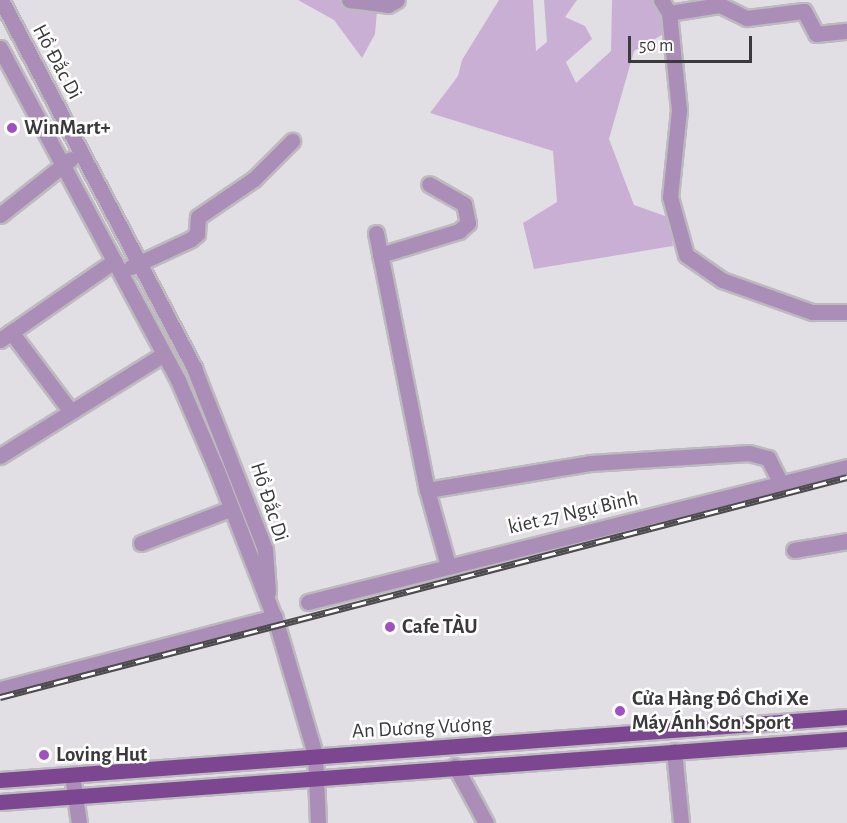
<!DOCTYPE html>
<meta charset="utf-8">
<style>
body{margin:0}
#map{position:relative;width:847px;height:823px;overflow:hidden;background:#e2dfe4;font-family:"Alegreya Sans",sans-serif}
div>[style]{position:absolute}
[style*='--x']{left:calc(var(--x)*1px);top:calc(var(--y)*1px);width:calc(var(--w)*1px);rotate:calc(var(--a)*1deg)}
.green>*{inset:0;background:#caafd5}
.roads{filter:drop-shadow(2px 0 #bdbabf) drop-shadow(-2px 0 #bdbabf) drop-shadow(0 2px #bdbabf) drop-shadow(0 -2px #bdbabf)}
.minor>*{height:15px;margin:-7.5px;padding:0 7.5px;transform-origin:7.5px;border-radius:7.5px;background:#ab8eb7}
.major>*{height:15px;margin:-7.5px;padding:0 7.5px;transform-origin:7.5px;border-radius:7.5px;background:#7c4691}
.rail>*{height:7px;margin-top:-3.5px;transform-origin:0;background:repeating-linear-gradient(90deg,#fff 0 14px,#4c4b4d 0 28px);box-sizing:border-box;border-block:2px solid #4c4b4d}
.dots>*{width:16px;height:16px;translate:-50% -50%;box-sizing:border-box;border:3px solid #fff;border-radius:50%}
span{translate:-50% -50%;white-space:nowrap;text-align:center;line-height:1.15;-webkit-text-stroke:5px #fff;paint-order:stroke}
.street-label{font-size:21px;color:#3a393b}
.poi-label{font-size:21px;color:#3a393b;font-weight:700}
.left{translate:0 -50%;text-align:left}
.scale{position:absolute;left:628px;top:36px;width:124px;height:27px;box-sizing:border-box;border:3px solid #3a393b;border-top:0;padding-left:8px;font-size:18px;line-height:21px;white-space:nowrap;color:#3a393b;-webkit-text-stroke:4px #fff;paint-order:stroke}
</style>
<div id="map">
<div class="green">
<i style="clip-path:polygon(298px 0,378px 0,375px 34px,362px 58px,334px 20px)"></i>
<i style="clip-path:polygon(499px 0,533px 0,536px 51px,547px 42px,544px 0,577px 0,565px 17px,585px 26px,592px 39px,566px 62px,576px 83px,611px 51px,612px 0,659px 0,679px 25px,634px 51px,609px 139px,634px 205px,668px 217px,673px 246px,534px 269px,523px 223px,557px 202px,553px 151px,430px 113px,458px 76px,462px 60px)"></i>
</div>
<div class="roads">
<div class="minor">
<i style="--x:1;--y:0;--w:416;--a:62.3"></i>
<i style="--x:194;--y:368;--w:194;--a:68.6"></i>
<i style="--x:265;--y:549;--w:43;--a:86"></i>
<i style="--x:349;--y:0;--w:39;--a:7"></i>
<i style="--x:388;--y:5;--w:10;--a:-29"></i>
<i style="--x:661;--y:0;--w:15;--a:58"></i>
<i style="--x:669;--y:13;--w:98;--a:84.1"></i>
<i style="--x:679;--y:110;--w:87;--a:95.9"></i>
<i style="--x:670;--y:197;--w:60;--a:74.6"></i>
<i style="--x:686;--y:255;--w:44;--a:34.8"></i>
<i style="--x:722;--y:280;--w:96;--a:19.6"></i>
<i style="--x:812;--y:312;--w:35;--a:0"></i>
<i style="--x:669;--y:13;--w:52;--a:-8.9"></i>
<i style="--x:720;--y:5;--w:30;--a:26"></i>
<i style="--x:747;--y:18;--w:57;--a:-7"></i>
<i style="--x:804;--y:11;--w:26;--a:62"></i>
<i style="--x:816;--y:34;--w:31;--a:-6"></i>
<i style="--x:0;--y:48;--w:377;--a:61.8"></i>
<i style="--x:178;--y:380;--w:99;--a:66.8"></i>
<i style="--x:217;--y:471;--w:165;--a:68.7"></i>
<i style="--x:277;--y:625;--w:134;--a:73.6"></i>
<i style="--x:315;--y:754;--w:69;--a:87.5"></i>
<i style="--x:0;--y:215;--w:90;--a:-38.3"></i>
<i style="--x:376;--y:233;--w:262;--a:78.8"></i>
<i style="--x:427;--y:490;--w:78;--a:74.4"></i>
<i style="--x:380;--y:255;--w:83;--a:-16.9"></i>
<i style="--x:459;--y:231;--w:12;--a:-42"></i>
<i style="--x:468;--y:223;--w:19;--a:-102"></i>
<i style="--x:464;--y:204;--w:40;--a:-150.3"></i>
<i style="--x:131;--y:267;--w:66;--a:-25"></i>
<i style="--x:191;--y:239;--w:8;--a:-40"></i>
<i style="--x:197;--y:234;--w:17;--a:-87"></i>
<i style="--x:198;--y:217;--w:68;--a:-34.2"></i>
<i style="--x:254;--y:179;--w:54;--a:-45"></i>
<i style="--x:11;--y:332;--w:96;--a:53"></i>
<i style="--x:0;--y:340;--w:139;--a:-34.7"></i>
<i style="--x:0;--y:456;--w:193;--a:-31.9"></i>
<i style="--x:427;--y:490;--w:165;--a:-9.4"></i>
<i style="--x:590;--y:463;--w:159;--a:-3.6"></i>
<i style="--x:749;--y:453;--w:20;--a:15"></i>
<i style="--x:768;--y:458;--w:30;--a:63"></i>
<i style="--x:141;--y:543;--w:95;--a:-20.9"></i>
<i style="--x:794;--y:550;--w:54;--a:-9.6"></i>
<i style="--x:308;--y:602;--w:556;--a:-14.06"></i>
<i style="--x:0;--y:689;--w:284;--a:-14.7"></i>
<i style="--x:674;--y:751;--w:72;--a:84.4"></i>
<i style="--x:455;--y:766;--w:65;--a:61.5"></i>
<i style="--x:72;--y:775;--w:49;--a:81.7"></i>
</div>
<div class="major">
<i style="--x:0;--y:780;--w:849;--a:-4.25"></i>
<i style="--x:0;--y:802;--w:849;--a:-4.25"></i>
</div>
</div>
<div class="rail">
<i style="--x:0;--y:697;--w:875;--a:-14.56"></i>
</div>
<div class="dots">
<i style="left:12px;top:128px;background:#a150c0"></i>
<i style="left:390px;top:627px;background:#a150c0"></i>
<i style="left:620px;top:711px;background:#a150c0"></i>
<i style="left:44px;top:755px;background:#a150c0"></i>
</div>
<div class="street-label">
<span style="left:57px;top:62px;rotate:62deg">Hồ Đắc Di</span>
<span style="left:269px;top:502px;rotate:72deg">Hồ Đắc Di</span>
<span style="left:573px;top:513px;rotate:-13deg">kiet 27 Ngự Bình</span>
<span style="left:422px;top:728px;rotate:-3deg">An Dương Vương</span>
</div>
<div class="poi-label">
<span class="left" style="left:24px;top:128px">WinMart+</span>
<span class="left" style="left:402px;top:627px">Cafe TÀU</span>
<span class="left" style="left:632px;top:711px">Cửa Hàng Đồ Chơi Xe<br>Máy Ánh Sơn Sport</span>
<span class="left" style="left:56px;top:755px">Loving Hut</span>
</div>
<div class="scale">50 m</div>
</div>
